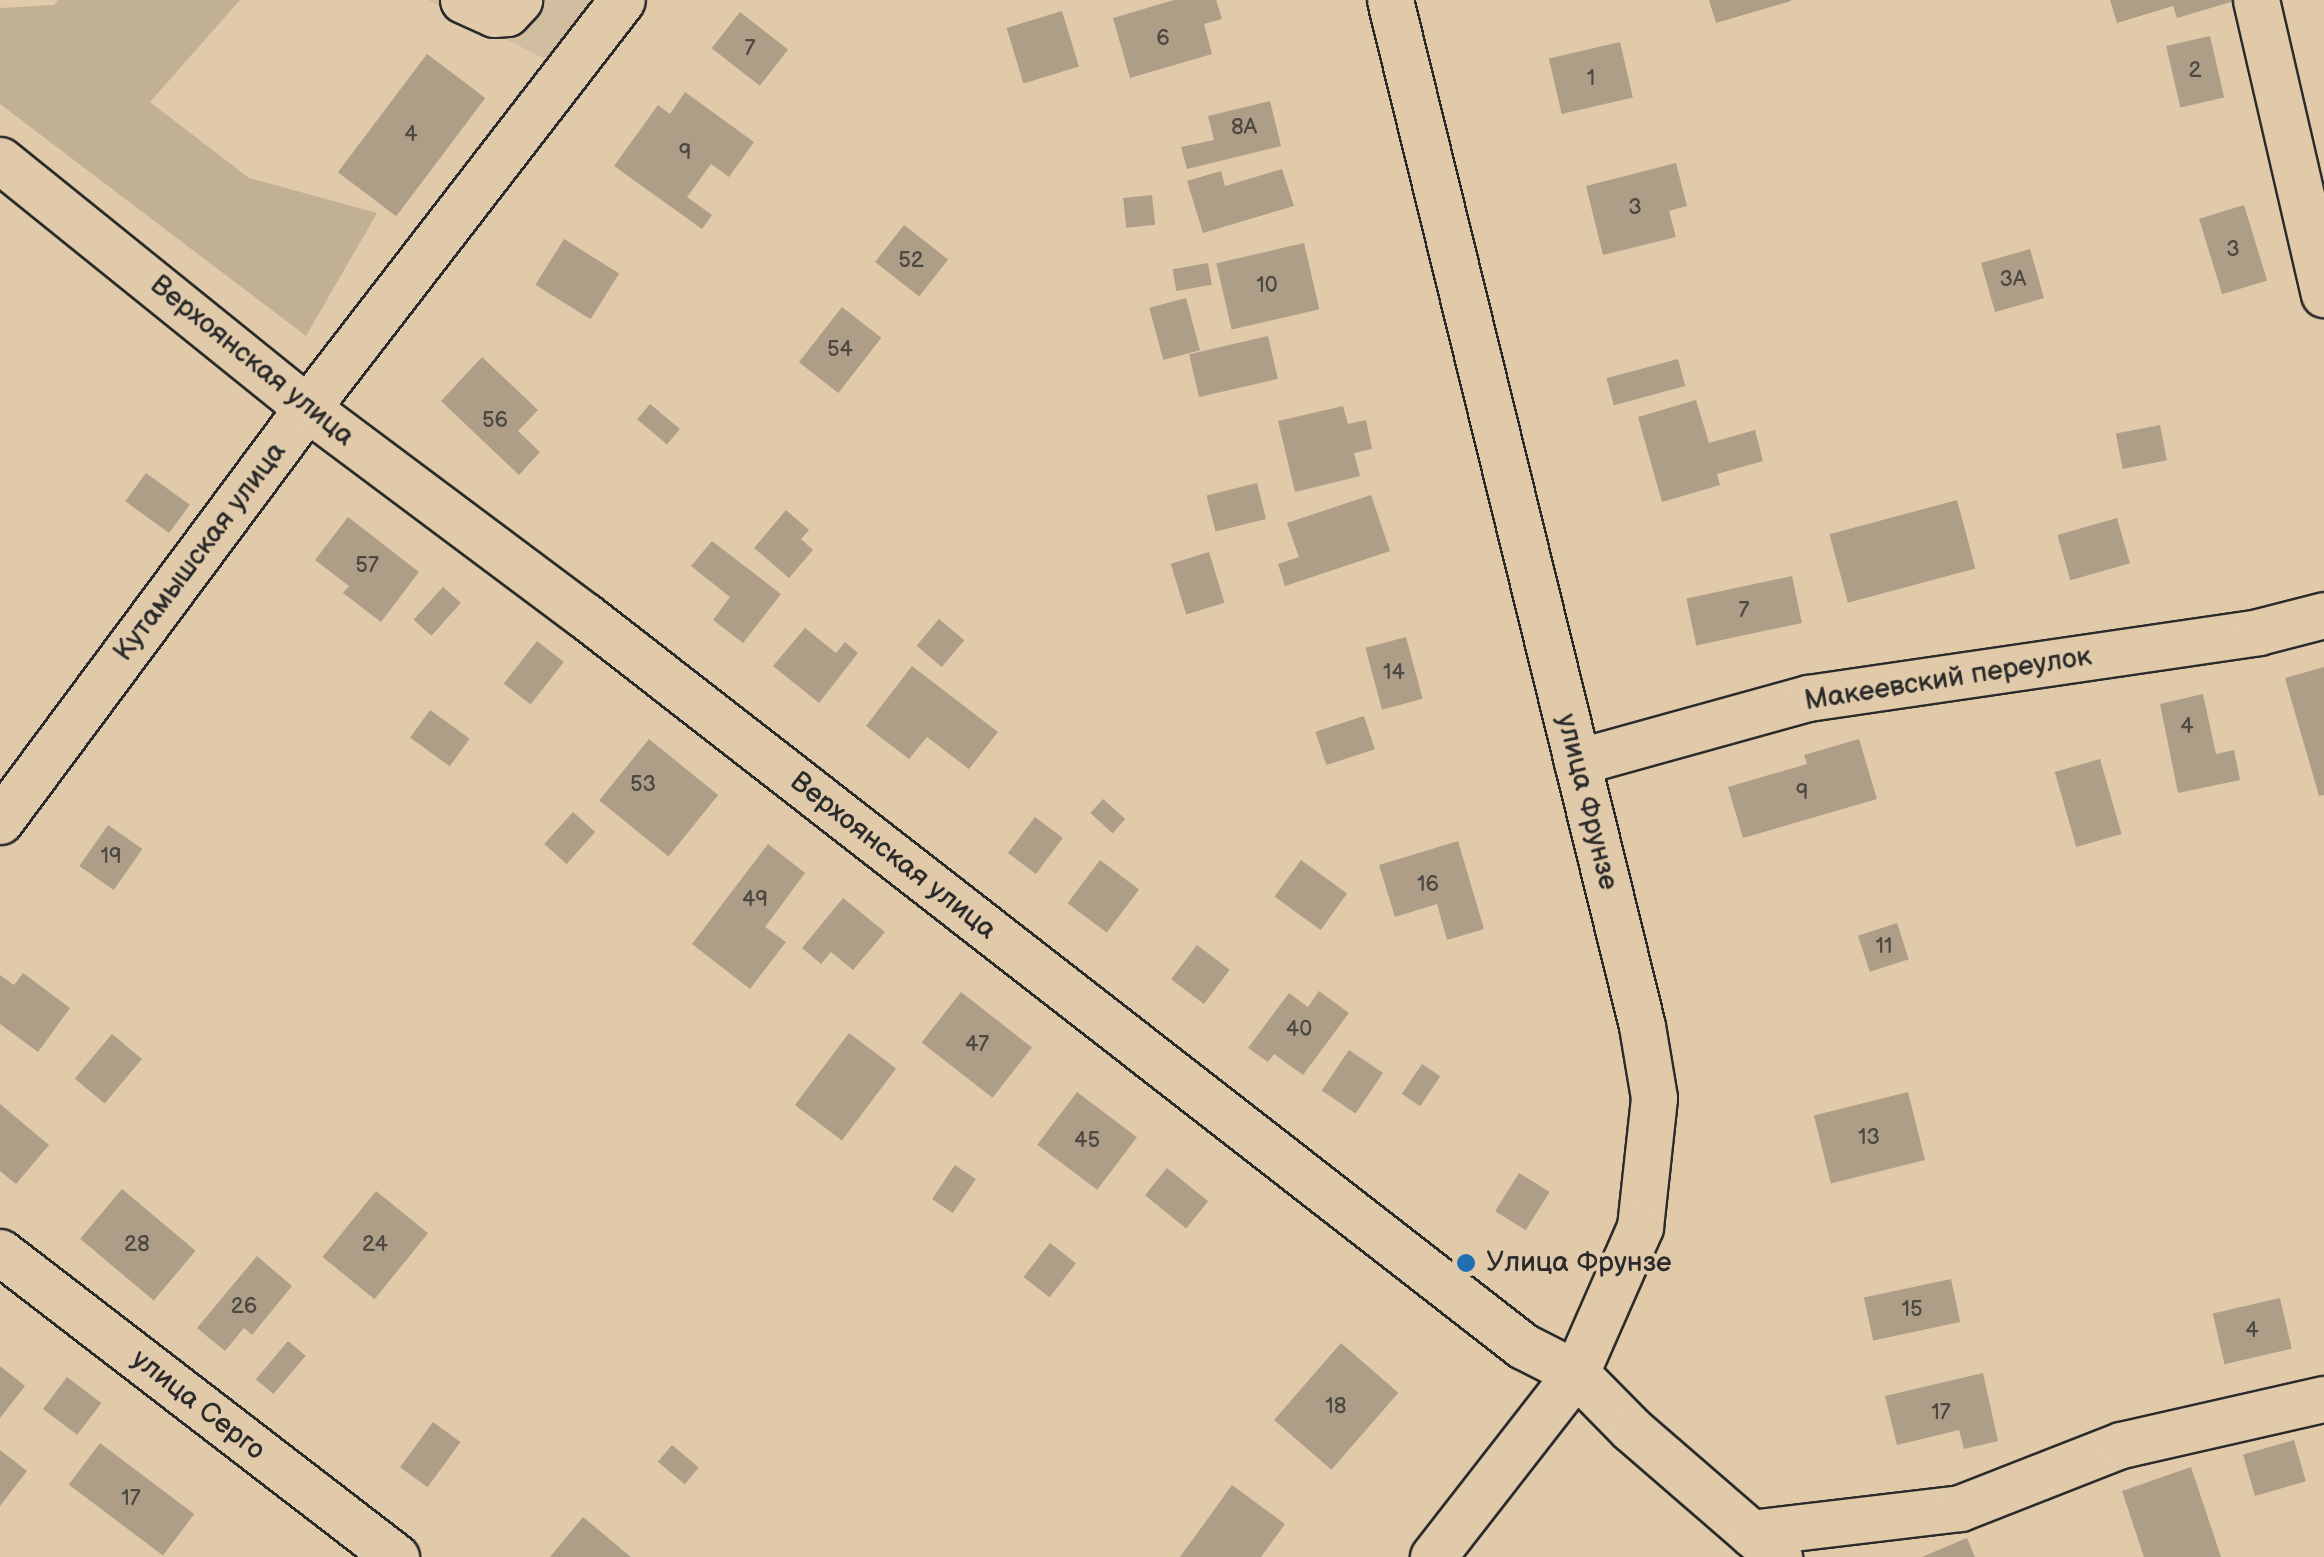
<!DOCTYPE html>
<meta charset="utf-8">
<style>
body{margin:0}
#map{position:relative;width:2324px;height:1557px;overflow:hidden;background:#e0caaa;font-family:"Balsamiq Sans",sans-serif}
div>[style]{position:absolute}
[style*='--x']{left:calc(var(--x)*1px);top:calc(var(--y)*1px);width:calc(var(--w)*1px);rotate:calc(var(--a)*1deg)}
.built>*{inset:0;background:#d1bda0}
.green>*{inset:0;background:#c2b095}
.building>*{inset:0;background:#ae9e87;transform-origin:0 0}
.roads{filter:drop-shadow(2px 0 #2b2b2b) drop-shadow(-2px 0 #2b2b2b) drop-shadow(0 2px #2b2b2b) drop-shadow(0 -2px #2b2b2b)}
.minor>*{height:45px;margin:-22.5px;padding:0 22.5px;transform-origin:22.5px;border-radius:22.5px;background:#e0caaa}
.dots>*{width:28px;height:28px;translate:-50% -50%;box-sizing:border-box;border:5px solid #e0caaa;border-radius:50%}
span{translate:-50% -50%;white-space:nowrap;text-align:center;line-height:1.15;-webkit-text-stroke:8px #e0caaa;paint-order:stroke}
.number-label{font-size:22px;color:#4c4842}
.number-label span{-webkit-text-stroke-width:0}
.street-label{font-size:28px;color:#2b2b2b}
.poi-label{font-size:28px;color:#2b2b2b}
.left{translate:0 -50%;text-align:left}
</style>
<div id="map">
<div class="built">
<i style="clip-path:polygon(428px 0,602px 0,551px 62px)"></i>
</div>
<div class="green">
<i style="clip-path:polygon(58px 0,240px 0,150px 102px,249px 178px,377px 213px,306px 336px,0 104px,0 8px,54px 5px)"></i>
</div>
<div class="building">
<i style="clip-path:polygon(1174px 0,1216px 0,1222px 19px,1204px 24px,1212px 54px,1130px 78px,1113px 18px)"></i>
<i style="clip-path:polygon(1709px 0,1791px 0,1791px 1px,1716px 23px)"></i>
<i style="clip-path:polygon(2110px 0,2234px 0,2234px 1px,2177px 18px,2173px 6px,2117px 23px)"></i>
<i style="left:1062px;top:11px;width:58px;height:58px;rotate:73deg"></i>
<i style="left:740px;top:12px;width:61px;height:46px;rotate:38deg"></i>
<i style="left:2210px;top:36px;width:63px;height:45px;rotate:77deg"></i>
<i style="left:1620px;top:42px;width:57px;height:73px;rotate:77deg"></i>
<i style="left:427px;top:54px;width:73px;height:148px;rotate:37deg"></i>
<i style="clip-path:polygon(685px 92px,754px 142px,729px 177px,711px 164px,687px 197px,712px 215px,702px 229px,614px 166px,658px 105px,670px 114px)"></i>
<i style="clip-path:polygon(1270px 101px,1281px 146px,1187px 169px,1181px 147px,1214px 140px,1208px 116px)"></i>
<i style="clip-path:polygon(1676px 163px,1687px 206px,1669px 211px,1676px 237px,1603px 255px,1586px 186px)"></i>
<i style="clip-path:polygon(1282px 169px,1294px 206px,1203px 233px,1187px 181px,1221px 171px,1225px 186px)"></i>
<i style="left:1152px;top:195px;width:30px;height:29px;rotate:84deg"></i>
<i style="left:2244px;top:205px;width:79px;height:47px;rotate:73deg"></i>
<i style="left:904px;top:225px;width:56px;height:47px;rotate:38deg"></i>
<i style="left:564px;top:239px;width:65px;height:54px;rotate:32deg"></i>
<i style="left:1304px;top:243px;width:68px;height:90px;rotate:77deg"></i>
<i style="left:2030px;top:249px;width:51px;height:51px;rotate:74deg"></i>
<i style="left:1208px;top:263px;width:22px;height:36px;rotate:80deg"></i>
<i style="left:1186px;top:298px;width:54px;height:38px;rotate:75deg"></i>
<i style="left:842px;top:307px;width:50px;height:70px;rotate:38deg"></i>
<i style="left:1268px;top:336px;width:44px;height:81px;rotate:77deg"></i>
<i style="clip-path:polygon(482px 357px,538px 410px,518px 431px,540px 452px,519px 475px,441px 401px)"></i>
<i style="left:1678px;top:359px;width:28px;height:74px;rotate:75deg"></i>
<i style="clip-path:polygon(1696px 400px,1709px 443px,1755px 430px,1763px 461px,1717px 474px,1720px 485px,1662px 502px,1638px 417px)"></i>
<i style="left:650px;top:404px;width:39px;height:20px;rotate:40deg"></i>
<i style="clip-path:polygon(1343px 406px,1348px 424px,1366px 420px,1372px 449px,1354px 453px,1360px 476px,1295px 492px,1278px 421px)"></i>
<i style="left:2160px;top:425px;width:36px;height:45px;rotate:79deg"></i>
<i style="left:146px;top:473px;width:54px;height:35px;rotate:36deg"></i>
<i style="left:1257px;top:483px;width:37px;height:52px;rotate:76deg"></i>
<i style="clip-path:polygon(1371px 495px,1390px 551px,1285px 586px,1278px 564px,1299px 557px,1287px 523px)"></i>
<i style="left:1957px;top:500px;width:71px;height:132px;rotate:75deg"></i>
<i style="clip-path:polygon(786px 510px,809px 530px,801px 539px,813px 550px,789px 578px,754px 548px)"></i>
<i style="clip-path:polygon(348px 517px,419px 572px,381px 622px,343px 593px,349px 586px,315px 560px)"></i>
<i style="left:2117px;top:518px;width:47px;height:62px;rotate:74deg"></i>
<i style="clip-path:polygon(712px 541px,781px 594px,743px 643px,713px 620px,730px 597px,691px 566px)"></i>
<i style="left:1209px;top:552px;width:53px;height:40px;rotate:73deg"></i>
<i style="left:1792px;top:576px;width:48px;height:108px;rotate:78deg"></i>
<i style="left:443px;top:587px;width:24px;height:44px;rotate:42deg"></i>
<i style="left:939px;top:619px;width:33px;height:35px;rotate:40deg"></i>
<i style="clip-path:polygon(805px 628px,836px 653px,845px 642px,858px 653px,819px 703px,773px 666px)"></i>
<i style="left:1406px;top:637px;width:64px;height:42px;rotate:75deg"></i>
<i style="left:537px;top:641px;width:34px;height:54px;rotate:38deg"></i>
<i style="clip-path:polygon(912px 666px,998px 732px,969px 769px,927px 737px,909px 759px,866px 726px)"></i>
<i style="clip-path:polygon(2324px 667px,2324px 795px,2319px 796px,2285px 678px)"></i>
<i style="clip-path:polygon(2203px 694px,2216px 754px,2234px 750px,2240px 780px,2178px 793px,2160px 704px)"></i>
<i style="left:430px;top:710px;width:49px;height:34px;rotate:36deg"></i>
<i style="left:1364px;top:716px;width:35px;height:51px;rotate:72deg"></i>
<i style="left:649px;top:739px;width:89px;height:79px;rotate:39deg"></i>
<i style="clip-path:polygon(1859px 739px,1877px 799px,1743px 838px,1728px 787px,1807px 764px,1804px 755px)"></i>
<i style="left:2100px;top:759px;width:78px;height:47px;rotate:74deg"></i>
<i style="left:1103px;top:799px;width:30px;height:19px;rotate:42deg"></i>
<i style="left:573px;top:812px;width:30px;height:43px;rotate:42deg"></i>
<i style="left:1035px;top:817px;width:35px;height:45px;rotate:37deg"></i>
<i style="left:108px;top:825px;width:42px;height:50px;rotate:35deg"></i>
<i style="clip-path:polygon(1458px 841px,1484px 929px,1447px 940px,1437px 904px,1395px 917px,1379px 865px)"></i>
<i style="clip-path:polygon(768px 844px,805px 873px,765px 927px,786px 942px,750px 989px,692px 944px)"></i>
<i style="left:1100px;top:860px;width:49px;height:54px;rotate:37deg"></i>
<i style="left:1301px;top:860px;width:57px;height:45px;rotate:36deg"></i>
<i style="clip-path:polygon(843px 898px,885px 932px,853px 970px,831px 952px,821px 964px,802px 948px)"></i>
<i style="left:1897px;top:923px;width:38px;height:41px;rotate:72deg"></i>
<i style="left:1197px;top:945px;width:41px;height:43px;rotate:37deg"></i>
<i style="clip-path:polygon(23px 973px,70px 1008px,38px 1052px,0 1024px,0 975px,14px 985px)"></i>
<i style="clip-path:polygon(1319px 991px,1349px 1013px,1303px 1075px,1274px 1054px,1268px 1062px,1248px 1048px,1289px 993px,1308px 1007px)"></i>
<i style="left:961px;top:992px;width:90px;height:64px;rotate:38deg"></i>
<i style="left:849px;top:1033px;width:59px;height:90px;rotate:37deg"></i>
<i style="left:112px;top:1034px;width:39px;height:58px;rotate:40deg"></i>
<i style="left:1349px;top:1050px;width:41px;height:49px;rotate:34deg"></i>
<i style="left:1422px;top:1064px;width:22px;height:36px;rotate:34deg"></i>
<i style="left:1077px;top:1092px;width:75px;height:66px;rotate:37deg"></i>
<i style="left:1908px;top:1092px;width:70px;height:97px;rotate:76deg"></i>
<i style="clip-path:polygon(0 1104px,49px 1145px,16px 1184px,0 1171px)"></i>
<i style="left:955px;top:1165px;width:25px;height:41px;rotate:34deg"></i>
<i style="left:1167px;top:1168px;width:53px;height:35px;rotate:39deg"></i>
<i style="left:1519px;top:1173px;width:36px;height:45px;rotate:32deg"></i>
<i style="left:122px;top:1189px;width:96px;height:65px;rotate:40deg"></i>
<i style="left:376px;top:1191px;width:67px;height:85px;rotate:39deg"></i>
<i style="left:1050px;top:1243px;width:33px;height:43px;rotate:38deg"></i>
<i style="clip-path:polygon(257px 1256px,292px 1286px,252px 1335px,244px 1328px,225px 1351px,197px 1328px)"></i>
<i style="left:1951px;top:1279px;width:44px;height:89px;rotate:78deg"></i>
<i style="left:2280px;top:1298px;width:52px;height:69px;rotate:77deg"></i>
<i style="left:288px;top:1341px;width:23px;height:50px;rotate:40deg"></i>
<i style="left:1341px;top:1343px;width:76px;height:102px;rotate:41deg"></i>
<i style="clip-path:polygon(0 1366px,25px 1386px,0 1418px)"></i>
<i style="clip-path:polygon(1983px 1373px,1998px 1441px,1964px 1449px,1959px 1430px,1897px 1445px,1885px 1396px)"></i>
<i style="left:67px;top:1377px;width:43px;height:40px;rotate:37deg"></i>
<i style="left:433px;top:1422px;width:34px;height:56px;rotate:36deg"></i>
<i style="left:2294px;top:1440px;width:43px;height:53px;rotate:74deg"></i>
<i style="left:100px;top:1443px;width:118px;height:52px;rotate:37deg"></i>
<i style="left:672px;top:1445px;width:35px;height:22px;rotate:40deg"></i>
<i style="clip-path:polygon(0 1450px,27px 1471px,0 1506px)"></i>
<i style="clip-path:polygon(2191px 1467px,2221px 1557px,2144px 1557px,2122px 1491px)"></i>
<i style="clip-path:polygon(1232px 1485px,1285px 1524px,1261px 1557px,1180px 1557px)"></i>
<i style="clip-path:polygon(583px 1517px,631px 1557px,550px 1557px)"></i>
<i style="clip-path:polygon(1967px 1538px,1975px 1557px,1922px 1557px)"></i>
</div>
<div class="roads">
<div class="minor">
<i style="--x:463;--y:0;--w:34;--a:24"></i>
<i style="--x:494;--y:14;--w:13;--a:-4"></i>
<i style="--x:507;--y:13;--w:18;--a:-47"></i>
<i style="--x:1390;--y:0;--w:1056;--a:76.2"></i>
<i style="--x:1642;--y:1026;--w:73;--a:80.5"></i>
<i style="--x:1654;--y:1098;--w:130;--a:96.2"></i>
<i style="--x:1640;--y:1227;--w:159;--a:113.7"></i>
<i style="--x:1576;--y:1373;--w:233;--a:127.9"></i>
<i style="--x:2256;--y:0;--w:302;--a:77"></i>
<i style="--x:0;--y:160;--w:395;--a:38.9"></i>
<i style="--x:307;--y:408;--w:346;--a:36.8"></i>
<i style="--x:584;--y:615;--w:1190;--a:37.9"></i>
<i style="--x:1523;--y:1346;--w:59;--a:27"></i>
<i style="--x:1576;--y:1373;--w:78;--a:45.5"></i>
<i style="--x:1631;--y:1429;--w:196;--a:40.9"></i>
<i style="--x:1577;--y:762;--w:240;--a:-15.5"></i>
<i style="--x:1808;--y:698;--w:455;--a:-8.3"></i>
<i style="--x:2258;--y:632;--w:68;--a:-14.4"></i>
<i style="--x:0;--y:821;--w:515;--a:-53.38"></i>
<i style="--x:307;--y:408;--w:515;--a:-52.33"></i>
<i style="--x:0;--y:1252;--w:500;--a:37.6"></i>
<i style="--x:1751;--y:1533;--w:210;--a:-6.8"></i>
<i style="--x:1960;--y:1508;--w:173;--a:-21.4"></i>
<i style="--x:2121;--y:1445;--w:208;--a:-12.8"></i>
</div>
</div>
<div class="dots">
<i style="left:1466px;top:1263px;background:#1f6fb2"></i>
</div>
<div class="number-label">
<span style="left:1163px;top:39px">6</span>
<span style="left:750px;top:49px">7</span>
<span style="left:2195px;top:71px">2</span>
<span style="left:1591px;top:79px">1</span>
<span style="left:1244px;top:128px">8А</span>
<span style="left:411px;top:135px">4</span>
<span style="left:685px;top:153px">9</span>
<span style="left:1635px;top:208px">3</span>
<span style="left:2233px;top:250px">3</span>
<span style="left:911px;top:261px">52</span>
<span style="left:2013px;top:280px">3А</span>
<span style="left:1267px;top:286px">10</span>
<span style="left:840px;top:350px">54</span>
<span style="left:495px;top:421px">56</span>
<span style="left:367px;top:566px">57</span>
<span style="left:1744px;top:611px">7</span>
<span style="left:1394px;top:673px">14</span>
<span style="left:2187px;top:727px">4</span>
<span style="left:643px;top:785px">53</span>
<span style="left:1802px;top:793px">9</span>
<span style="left:111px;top:857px">19</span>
<span style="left:1428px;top:885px">16</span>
<span style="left:755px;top:900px">49</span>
<span style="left:1884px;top:947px">11</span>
<span style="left:1299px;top:1030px">40</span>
<span style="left:977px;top:1045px">47</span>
<span style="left:1869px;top:1138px">13</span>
<span style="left:1087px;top:1141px">45</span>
<span style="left:137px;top:1245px">28</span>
<span style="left:375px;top:1245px">24</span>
<span style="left:244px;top:1307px">26</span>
<span style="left:1912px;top:1310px">15</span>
<span style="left:2252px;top:1331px">4</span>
<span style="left:1336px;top:1407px">18</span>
<span style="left:1941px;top:1413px">17</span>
<span style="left:131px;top:1499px">17</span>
</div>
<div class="street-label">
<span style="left:252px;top:361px;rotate:39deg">Верхоянская улица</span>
<span style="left:200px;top:552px;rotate:-53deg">Кутамышская улица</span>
<span style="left:1948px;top:679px;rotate:-9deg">Макеевский переулок</span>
<span style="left:1587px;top:802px;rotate:76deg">улица Фрунзе</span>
<span style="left:893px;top:856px;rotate:38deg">Верхоянская улица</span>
<span style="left:198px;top:1405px;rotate:38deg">улица Серго</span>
</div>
<div class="poi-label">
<span class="left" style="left:1486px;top:1263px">Улица Фрунзе</span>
</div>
</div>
